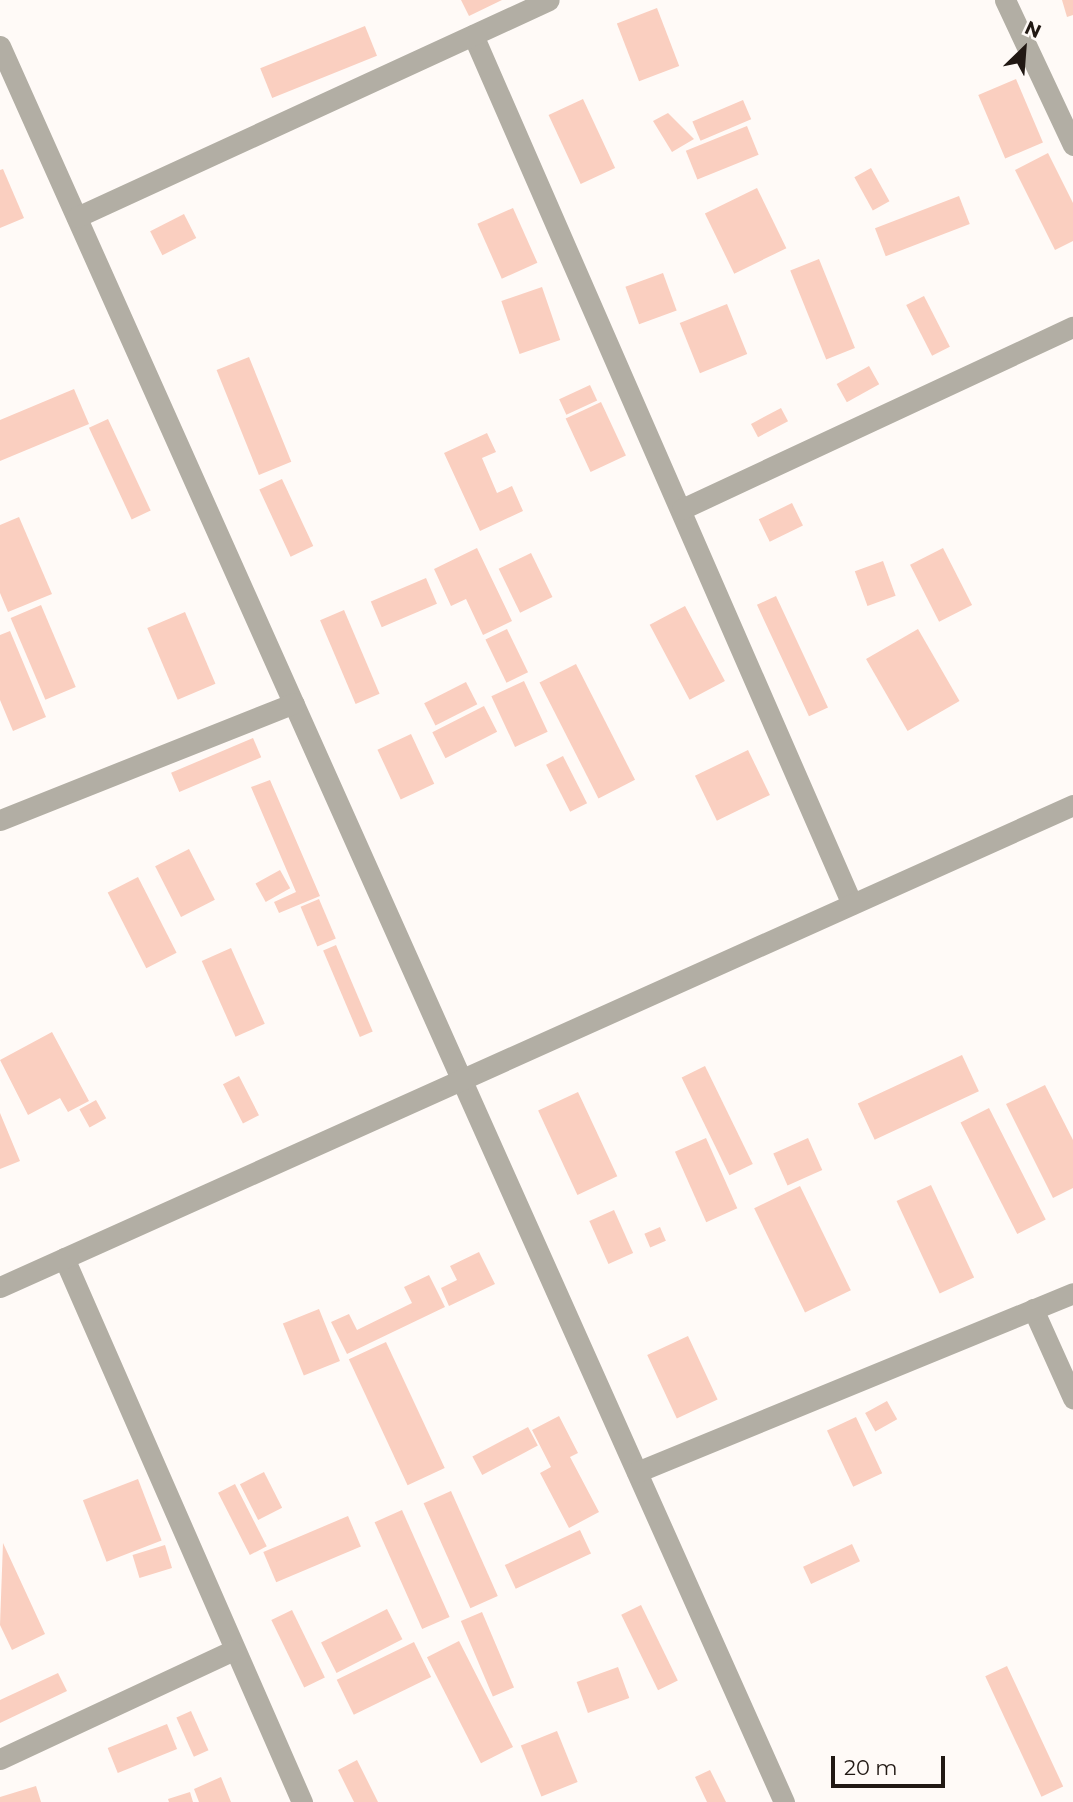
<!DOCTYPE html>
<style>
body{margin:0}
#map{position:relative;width:1073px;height:1802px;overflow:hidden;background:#fffaf7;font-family:Montserrat,sans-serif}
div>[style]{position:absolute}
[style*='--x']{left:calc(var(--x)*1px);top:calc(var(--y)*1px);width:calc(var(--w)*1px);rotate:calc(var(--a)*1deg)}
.building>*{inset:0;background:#facfc0;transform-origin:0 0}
.minor>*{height:21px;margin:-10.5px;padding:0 10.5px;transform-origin:10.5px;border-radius:10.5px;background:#b2aea4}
span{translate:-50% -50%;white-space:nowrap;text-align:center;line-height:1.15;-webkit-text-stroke:6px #fffaf7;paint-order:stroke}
.north{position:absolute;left:989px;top:14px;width:70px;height:70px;-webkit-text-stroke:5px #fffaf7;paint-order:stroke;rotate:25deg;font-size:19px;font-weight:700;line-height:28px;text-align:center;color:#211813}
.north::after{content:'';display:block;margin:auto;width:24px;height:32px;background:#211813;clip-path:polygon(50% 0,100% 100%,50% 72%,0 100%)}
.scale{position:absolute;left:831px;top:1756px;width:114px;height:32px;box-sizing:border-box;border:4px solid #211813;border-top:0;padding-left:9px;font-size:21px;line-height:24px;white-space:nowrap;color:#211813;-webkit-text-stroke:5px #fffaf7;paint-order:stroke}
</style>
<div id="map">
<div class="building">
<i style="clip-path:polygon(461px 0,502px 0,469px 16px)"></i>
<i style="clip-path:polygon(1062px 0,1073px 0,1073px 15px,1067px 17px)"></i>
<i style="left:657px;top:8px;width:62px;height:43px;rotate:69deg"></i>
<i style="left:365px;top:26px;width:32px;height:113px;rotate:68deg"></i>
<i style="left:1016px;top:79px;width:69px;height:41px;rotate:67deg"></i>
<i style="left:583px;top:99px;width:76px;height:38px;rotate:65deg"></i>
<i style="left:743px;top:100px;width:21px;height:55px;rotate:67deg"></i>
<i style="clip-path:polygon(668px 113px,694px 139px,672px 152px,653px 121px)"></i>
<i style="left:747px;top:126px;width:31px;height:66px;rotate:68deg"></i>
<i style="clip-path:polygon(1048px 153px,1073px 203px,1073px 241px,1055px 250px,1015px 170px)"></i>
<i style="left:871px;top:168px;width:38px;height:19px;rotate:61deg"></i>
<i style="clip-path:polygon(3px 169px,24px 218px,0 228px,0 170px)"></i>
<i style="left:757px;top:188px;width:67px;height:58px;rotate:64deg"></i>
<i style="left:959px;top:196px;width:30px;height:90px;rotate:69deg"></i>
<i style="left:513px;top:208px;width:60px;height:39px;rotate:66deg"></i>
<i style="left:184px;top:214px;width:27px;height:38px;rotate:63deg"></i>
<i style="left:819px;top:259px;width:96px;height:31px;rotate:68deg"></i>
<i style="left:663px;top:273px;width:40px;height:40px;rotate:70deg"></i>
<i style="left:542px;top:287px;width:56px;height:43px;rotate:71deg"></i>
<i style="left:924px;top:296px;width:57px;height:20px;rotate:63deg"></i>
<i style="left:727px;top:304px;width:54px;height:51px;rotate:68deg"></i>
<i style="left:249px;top:357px;width:113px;height:35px;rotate:68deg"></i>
<i style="left:869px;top:366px;width:21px;height:37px;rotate:61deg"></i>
<i style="left:590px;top:385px;width:17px;height:34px;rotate:65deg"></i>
<i style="clip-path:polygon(74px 389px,89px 424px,0 461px,0 420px)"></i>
<i style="left:601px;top:402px;width:59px;height:39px;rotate:65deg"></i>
<i style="left:781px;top:408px;width:15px;height:34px;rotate:62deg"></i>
<i style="left:108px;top:419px;width:101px;height:21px;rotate:65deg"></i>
<i style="clip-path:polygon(487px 433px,496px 452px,482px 458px,497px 493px,512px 486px,523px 511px,480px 531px,444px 453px)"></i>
<i style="left:282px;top:479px;width:74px;height:25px;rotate:65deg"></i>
<i style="left:792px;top:503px;width:25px;height:37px;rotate:64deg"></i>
<i style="clip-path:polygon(19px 517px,52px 594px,8px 612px,0 593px,0 525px)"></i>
<i style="clip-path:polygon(477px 548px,512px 621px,483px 635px,466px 599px,451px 606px,434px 569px)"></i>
<i style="left:943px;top:548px;width:64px;height:37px;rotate:63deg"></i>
<i style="left:531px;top:553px;width:49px;height:36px;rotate:64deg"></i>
<i style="left:883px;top:561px;width:37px;height:30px;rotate:70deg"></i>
<i style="left:426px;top:578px;width:28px;height:60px;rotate:67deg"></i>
<i style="left:776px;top:596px;width:123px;height:21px;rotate:65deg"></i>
<i style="left:41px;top:605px;width:89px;height:33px;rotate:67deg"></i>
<i style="left:685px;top:606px;width:85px;height:40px;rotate:62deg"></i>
<i style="left:344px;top:610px;width:91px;height:26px;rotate:67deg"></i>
<i style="left:185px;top:612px;width:78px;height:41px;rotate:67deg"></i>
<i style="left:507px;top:629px;width:48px;height:24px;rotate:64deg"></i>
<i style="left:918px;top:629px;width:83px;height:60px;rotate:60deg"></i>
<i style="clip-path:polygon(10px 631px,46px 717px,13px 731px,0 700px,0 635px)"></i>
<i style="left:576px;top:664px;width:130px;height:41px;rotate:63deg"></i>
<i style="left:524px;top:681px;width:56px;height:36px;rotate:65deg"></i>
<i style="left:466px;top:682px;width:25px;height:47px;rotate:63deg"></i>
<i style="left:484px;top:706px;width:29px;height:58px;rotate:63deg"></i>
<i style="left:411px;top:734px;width:55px;height:37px;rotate:65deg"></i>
<i style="left:253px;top:738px;width:21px;height:89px;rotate:67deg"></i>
<i style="left:748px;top:750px;width:50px;height:59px;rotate:64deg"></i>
<i style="left:563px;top:756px;width:53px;height:19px;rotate:63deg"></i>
<i style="clip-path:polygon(270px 780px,320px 896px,279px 913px,274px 902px,296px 892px,251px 787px)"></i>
<i style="left:189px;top:849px;width:57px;height:38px;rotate:63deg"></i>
<i style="left:280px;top:870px;width:21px;height:28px;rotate:61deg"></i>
<i style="left:138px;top:877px;width:85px;height:34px;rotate:63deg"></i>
<i style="left:319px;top:899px;width:43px;height:20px;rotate:67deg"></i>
<i style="left:336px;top:945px;width:94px;height:14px;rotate:67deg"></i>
<i style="left:231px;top:948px;width:83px;height:32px;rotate:66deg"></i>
<i style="clip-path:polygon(52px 1032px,89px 1101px,68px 1112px,60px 1098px,28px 1115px,0 1060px)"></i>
<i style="left:962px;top:1055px;width:40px;height:115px;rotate:65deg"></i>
<i style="left:705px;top:1066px;width:109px;height:26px;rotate:64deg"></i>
<i style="left:239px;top:1076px;width:44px;height:18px;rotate:63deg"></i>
<i style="clip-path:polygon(1045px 1085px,1073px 1140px,1073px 1188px,1053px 1198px,1006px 1104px)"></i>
<i style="left:578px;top:1092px;width:93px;height:44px;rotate:65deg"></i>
<i style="left:96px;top:1100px;width:21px;height:19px;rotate:61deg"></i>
<i style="left:989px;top:1108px;width:125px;height:32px;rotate:63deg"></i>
<i style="clip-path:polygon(0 1113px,20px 1161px,0 1169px)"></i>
<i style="left:706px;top:1138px;width:77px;height:34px;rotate:66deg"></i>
<i style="left:808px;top:1138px;width:35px;height:38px;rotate:66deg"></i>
<i style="left:931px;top:1185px;width:102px;height:38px;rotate:65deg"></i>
<i style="left:800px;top:1186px;width:116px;height:51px;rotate:64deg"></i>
<i style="left:614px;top:1210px;width:47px;height:27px;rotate:66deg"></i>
<i style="left:660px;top:1227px;width:15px;height:17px;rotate:67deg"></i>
<i style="clip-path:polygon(479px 1252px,495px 1284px,449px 1306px,441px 1288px,457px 1280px,450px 1266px)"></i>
<i style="clip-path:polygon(429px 1275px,445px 1307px,347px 1354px,331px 1322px,349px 1314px,357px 1330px,412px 1303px,404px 1287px)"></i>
<i style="left:319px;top:1309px;width:56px;height:39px;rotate:68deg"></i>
<i style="left:688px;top:1336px;width:70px;height:45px;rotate:65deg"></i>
<i style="left:386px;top:1342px;width:139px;height:41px;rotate:65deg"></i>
<i style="left:887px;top:1401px;width:21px;height:25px;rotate:61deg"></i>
<i style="clip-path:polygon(559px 1416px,578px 1453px,570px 1457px,599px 1512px,569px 1528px,540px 1473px,551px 1467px,532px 1430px)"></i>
<i style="left:856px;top:1417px;width:62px;height:32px;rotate:65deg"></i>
<i style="left:528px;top:1427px;width:21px;height:63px;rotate:62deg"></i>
<i style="left:264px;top:1472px;width:40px;height:27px;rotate:63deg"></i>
<i style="left:138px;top:1479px;width:66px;height:59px;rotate:69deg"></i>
<i style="left:235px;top:1484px;width:70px;height:19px;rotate:63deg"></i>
<i style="left:451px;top:1491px;width:115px;height:30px;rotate:66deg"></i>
<i style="left:402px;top:1510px;width:117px;height:30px;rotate:66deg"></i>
<i style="left:348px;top:1516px;width:33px;height:92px;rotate:67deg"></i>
<i style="left:580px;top:1530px;width:26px;height:83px;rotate:65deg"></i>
<i style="clip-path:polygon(3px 1543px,45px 1634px,12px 1650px,0 1625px)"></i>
<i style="left:852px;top:1544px;width:19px;height:54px;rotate:65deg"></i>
<i style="left:165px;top:1545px;width:24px;height:34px;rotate:73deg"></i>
<i style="left:641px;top:1605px;width:84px;height:22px;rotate:64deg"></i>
<i style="left:387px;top:1609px;width:34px;height:74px;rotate:63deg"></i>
<i style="left:292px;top:1610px;width:75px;height:23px;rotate:64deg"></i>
<i style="left:482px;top:1612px;width:82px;height:23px;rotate:67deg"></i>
<i style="left:459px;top:1641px;width:119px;height:36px;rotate:63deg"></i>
<i style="left:414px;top:1642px;width:39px;height:86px;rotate:64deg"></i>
<i style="left:1007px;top:1666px;width:133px;height:24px;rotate:65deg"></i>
<i style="left:618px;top:1667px;width:33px;height:44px;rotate:70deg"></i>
<i style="clip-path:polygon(58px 1673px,67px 1691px,0 1723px,0 1700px)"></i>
<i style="left:191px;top:1711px;width:43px;height:16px;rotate:66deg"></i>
<i style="left:167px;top:1724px;width:27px;height:64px;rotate:68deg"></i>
<i style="left:557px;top:1731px;width:55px;height:39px;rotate:68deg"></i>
<i style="clip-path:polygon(357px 1760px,378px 1802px,354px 1802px,338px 1770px)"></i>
<i style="clip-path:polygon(710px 1770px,726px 1802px,707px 1802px,695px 1777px)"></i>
<i style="clip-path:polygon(221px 1777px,231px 1802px,199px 1802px,194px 1789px)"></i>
<i style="clip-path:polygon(36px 1786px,41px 1802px,0 1802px,0 1797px)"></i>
<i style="clip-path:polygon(190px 1792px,193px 1802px,169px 1802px,168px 1799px)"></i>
</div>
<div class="minor">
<i style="--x:1005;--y:0;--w:160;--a:64.9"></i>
<i style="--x:473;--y:35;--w:948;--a:66.44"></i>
<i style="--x:0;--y:46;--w:1923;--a:65.94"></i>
<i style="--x:77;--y:217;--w:519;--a:-24.69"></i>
<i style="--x:682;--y:509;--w:431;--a:-25"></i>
<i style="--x:0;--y:820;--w:316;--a:-21.7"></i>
<i style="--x:64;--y:1258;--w:594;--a:66.37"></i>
<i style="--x:0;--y:1287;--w:1176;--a:-24.19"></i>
<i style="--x:1033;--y:1309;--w:98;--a:65.8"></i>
<i style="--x:637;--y:1472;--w:471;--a:-22.3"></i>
<i style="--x:0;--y:1759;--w:256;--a:-25"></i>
</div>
<div class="north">N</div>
<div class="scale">20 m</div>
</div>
